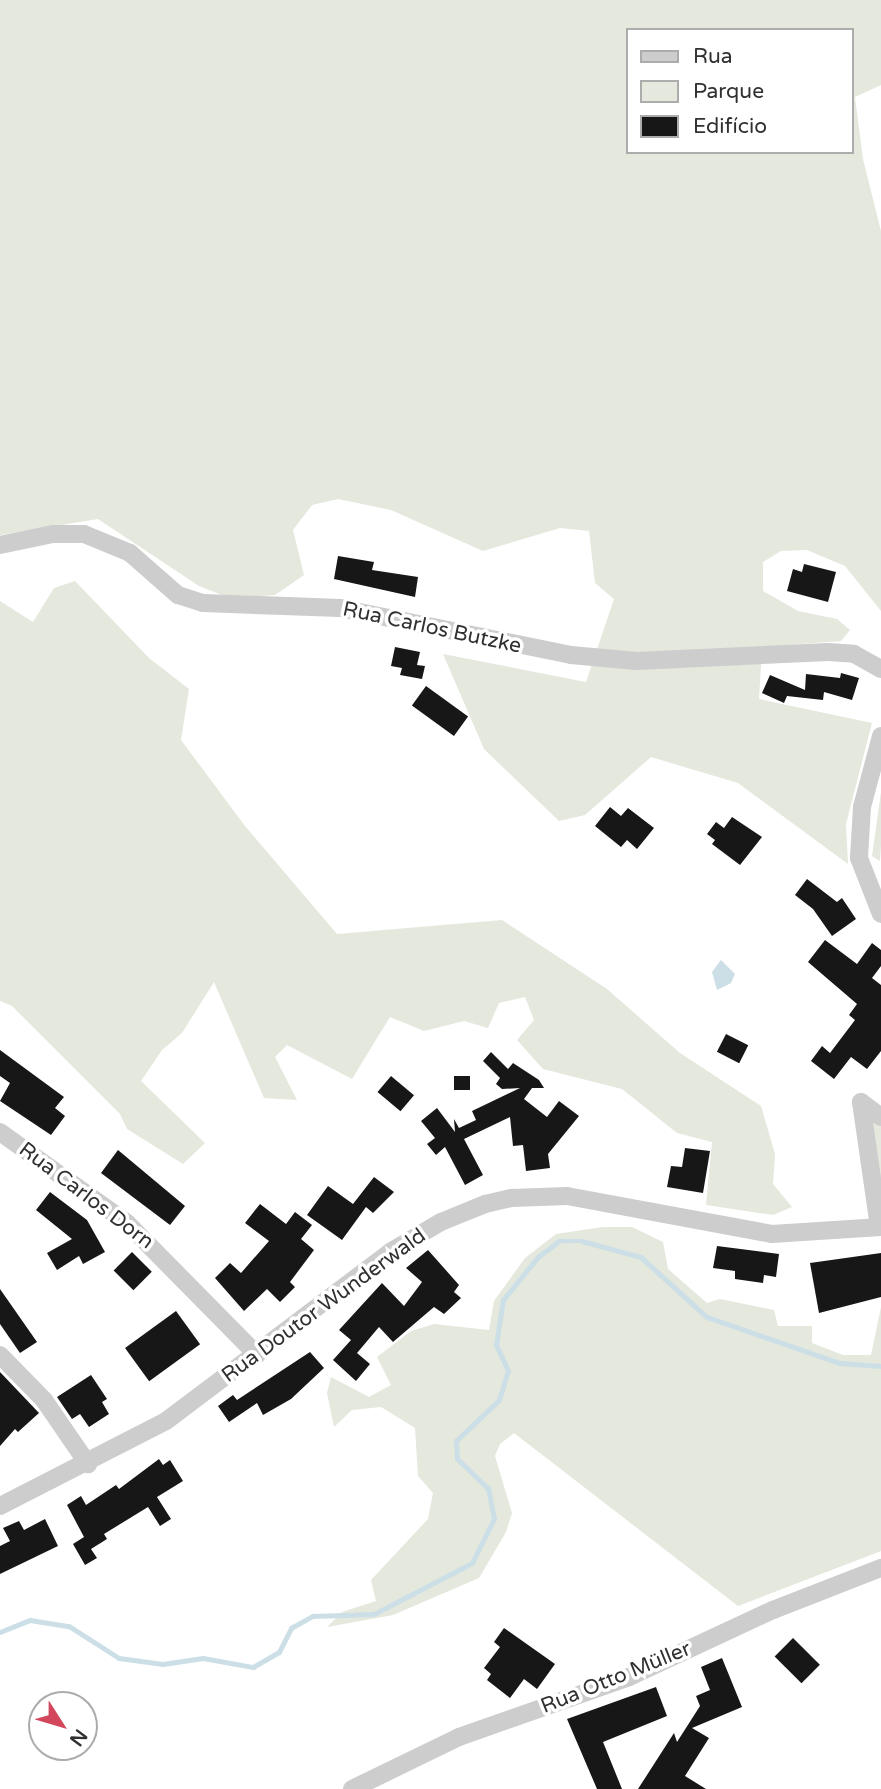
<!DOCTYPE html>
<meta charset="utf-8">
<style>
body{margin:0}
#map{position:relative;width:881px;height:1789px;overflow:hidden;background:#fff;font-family:"Varela Round",sans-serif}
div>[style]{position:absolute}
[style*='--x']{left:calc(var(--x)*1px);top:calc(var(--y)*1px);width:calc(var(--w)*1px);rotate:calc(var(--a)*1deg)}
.green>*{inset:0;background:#e4e8dd}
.water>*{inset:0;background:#ccdfe7}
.stream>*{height:4.5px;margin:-2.25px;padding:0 2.25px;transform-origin:2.25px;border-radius:2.25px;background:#ccdfe7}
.building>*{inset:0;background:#171717;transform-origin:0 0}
.minor>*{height:18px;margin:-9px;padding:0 9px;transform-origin:9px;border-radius:9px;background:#cdcdcd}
span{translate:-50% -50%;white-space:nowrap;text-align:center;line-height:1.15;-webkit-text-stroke:7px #fff;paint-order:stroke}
.street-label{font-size:21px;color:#303030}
.legend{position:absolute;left:626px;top:28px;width:228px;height:126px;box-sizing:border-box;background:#fff;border:2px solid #acacac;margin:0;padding:9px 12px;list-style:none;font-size:21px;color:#303030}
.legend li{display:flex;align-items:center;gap:14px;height:35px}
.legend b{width:35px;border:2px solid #acacac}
.north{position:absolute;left:28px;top:1691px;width:70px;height:70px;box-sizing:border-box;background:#fff;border:2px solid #acacac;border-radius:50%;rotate:127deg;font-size:19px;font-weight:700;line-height:28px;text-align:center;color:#303030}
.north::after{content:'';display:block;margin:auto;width:24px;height:32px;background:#d2475c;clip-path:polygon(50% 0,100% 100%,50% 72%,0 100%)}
</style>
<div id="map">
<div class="green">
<i style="clip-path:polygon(evenodd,0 0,881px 0,881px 85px,855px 97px,863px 159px,881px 231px,881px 611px,845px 566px,807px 550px,781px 551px,763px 562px,763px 591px,798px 611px,837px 619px,850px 630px,841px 641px,762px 647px,759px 699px,872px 723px,846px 824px,848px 864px,738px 783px,651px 757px,585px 815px,559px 821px,484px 749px,443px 654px,586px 682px,614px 599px,595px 583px,589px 531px,560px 528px,483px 551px,391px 510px,338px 499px,312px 505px,293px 530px,304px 575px,275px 595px,230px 598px,199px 586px,98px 519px,0 535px,0 0,627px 30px,851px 30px,851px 152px,627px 152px,627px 30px)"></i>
<i style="clip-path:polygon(75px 581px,149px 658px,189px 689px,181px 740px,245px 826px,337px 934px,502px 920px,607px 989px,680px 1053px,761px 1106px,775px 1154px,773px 1184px,792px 1207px,773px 1215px,706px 1205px,712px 1142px,677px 1133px,622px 1089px,543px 1069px,517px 1040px,534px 1020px,525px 997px,499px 1003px,488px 1028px,464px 1021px,424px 1031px,390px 1017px,352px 1079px,287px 1045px,275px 1057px,297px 1100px,264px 1098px,214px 982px,182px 1033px,162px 1050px,141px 1081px,205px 1143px,183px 1164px,127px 1129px,120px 1114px,12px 1006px,0 1001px,0 601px,33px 622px,54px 588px)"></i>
<i style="clip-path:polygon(881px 792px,881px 845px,880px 861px,872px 856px)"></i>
<i style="clip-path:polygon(870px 1118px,881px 1126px,881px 1191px)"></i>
<i style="clip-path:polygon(603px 1227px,632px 1227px,663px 1242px,668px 1269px,707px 1303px,720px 1299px,774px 1310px,778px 1326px,812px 1326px,812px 1343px,843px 1355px,871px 1355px,881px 1307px,881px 1551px,738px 1606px,514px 1433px,500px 1444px,495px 1456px,512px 1513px,506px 1532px,479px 1578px,393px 1615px,327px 1627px,342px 1612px,376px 1601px,371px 1580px,428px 1519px,433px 1493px,418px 1476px,415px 1428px,381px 1407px,352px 1410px,334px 1427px,327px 1393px,331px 1377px,369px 1397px,391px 1385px,377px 1357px,411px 1331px,434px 1324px,489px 1330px,494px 1301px,525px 1258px,556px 1234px)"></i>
</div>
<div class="water">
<i style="clip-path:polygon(721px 960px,735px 974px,731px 983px,717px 990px,712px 972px)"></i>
</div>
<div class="stream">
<i style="--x:0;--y:1632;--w:32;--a:-22"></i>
<i style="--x:30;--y:1620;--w:39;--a:9"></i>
<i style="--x:69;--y:1626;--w:59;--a:32.6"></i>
<i style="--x:119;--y:1658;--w:44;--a:7.8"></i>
<i style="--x:163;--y:1664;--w:40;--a:-8.5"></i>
<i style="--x:203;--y:1658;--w:51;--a:10.2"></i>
<i style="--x:253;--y:1667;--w:30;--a:-30"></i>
<i style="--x:279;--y:1652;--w:27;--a:-63"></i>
<i style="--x:291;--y:1628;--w:25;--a:-29"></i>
<i style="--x:313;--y:1616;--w:61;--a:-1.9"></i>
<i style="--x:374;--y:1614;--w:110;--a:-27.5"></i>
<i style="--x:472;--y:1563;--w:49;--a:-63.4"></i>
<i style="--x:494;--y:1519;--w:31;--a:-101"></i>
<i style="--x:488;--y:1489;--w:43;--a:-135.9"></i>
<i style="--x:457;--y:1459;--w:18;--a:-93"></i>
<i style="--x:456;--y:1441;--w:59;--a:-43.6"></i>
<i style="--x:499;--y:1400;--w:30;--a:-73"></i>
<i style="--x:508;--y:1371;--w:29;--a:-115"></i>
<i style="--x:496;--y:1345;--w:46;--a:-81.2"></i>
<i style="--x:503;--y:1300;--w:55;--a:-50.9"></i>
<i style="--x:538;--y:1257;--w:26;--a:-37"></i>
<i style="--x:559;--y:1241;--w:23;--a:0"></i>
<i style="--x:582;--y:1241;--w:61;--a:15.2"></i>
<i style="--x:641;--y:1257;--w:89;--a:42.3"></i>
<i style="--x:707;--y:1317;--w:141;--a:19.1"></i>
<i style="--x:840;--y:1363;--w:41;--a:4.2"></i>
</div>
<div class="building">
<i style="clip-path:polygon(338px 556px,374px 562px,372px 570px,418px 577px,415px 597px,334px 579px)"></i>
<i style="clip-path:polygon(804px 564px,836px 572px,828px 602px,787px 591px,793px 569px,802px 572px)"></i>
<i style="clip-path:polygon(395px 647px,420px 652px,417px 665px,425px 666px,422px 679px,400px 675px,402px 668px,391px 666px)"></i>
<i style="clip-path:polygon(841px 673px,859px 678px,852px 700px,824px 692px,823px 700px,787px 696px,784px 703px,762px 693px,770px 675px,805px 690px,806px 674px,840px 678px)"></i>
<i style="left:426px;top:686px;width:52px;height:24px;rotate:36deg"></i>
<i style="clip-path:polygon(610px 807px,621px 816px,628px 808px,654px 828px,637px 849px,627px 840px,621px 847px,595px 826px)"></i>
<i style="clip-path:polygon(732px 817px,762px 837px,740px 865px,712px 844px,715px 840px,707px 834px,716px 822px,724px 828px)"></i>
<i style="clip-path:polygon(807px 879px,837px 902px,842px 898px,856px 919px,832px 936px,813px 909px,795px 895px)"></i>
<i style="clip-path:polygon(825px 940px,857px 964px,872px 943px,881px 950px,881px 966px,872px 978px,881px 985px,881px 1051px,867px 1069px,851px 1057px,834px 1079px,811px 1061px,822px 1046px,830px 1053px,855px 1020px,849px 1015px,857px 1004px,808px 962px)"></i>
<i style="left:726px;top:1034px;width:25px;height:20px;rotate:27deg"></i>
<i style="clip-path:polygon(0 1050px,64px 1097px,55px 1108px,65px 1116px,51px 1135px,0 1101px,10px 1083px,0 1076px)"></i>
<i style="clip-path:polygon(491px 1052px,508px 1069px,513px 1063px,539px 1080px,544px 1088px,532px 1088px,524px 1099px,547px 1117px,559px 1101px,579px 1116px,548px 1154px,550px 1168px,526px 1171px,523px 1145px,513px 1146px,510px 1117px,464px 1139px,483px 1175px,465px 1185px,445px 1147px,436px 1155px,427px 1144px,435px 1138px,421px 1121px,437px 1108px,455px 1132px,454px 1119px,459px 1128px,476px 1120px,472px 1111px,520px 1088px,502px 1089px,496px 1084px,500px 1078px,483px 1061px)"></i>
<i style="left:391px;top:1076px;width:30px;height:21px;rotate:40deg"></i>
<i style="left:454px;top:1076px;width:16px;height:14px"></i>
<i style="clip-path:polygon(685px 1148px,710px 1151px,703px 1193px,667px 1187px,671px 1166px,682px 1167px)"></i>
<i style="clip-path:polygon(118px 1150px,185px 1206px,170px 1225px,101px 1173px)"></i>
<i style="clip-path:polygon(374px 1177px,394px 1192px,373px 1213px,366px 1207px,342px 1240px,307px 1215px,328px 1186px,353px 1204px)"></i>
<i style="clip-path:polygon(50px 1192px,87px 1220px,105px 1252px,83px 1264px,79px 1256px,57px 1270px,47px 1253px,72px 1239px,36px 1210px)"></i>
<i style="clip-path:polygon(260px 1204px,286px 1224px,295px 1212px,312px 1225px,301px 1239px,314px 1250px,290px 1282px,295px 1287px,280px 1302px,267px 1289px,244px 1311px,215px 1278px,230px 1263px,241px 1273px,269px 1241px,245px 1223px)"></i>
<i style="clip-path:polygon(717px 1246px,779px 1254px,776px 1277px,764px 1275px,763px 1283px,735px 1279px,735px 1271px,713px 1268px)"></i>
<i style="clip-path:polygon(428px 1250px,459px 1285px,454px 1292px,461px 1298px,444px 1314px,434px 1307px,393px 1342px,379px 1327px,357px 1353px,370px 1364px,356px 1381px,333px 1360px,351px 1340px,339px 1330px,382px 1283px,404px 1306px,422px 1282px,406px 1268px)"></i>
<i style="left:132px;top:1252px;width:28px;height:26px;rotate:45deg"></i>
<i style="clip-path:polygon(881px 1253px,881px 1297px,819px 1313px,810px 1263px)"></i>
<i style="clip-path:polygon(0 1289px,37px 1342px,20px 1353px,0 1324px)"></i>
<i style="left:176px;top:1311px;width:41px;height:63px;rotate:54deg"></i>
<i style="clip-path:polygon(310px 1352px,324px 1368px,291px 1399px,263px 1415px,257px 1403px,229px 1422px,218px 1406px,233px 1395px,237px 1400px)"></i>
<i style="clip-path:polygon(0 1372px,39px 1413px,18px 1432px,15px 1429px,0 1446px)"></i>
<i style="clip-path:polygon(91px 1375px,107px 1399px,102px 1402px,109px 1414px,89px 1427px,80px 1414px,72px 1419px,57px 1397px)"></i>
<i style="clip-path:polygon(159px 1459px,163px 1465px,170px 1460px,183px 1481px,157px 1497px,171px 1519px,160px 1526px,148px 1507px,104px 1534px,107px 1539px,91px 1549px,97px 1558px,85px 1565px,73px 1544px,84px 1537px,67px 1505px,81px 1496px,86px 1505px,116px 1485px,119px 1489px)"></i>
<i style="clip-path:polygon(45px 1519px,58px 1546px,0 1574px,0 1546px,10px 1541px,3px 1528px,19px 1521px,24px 1530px)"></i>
<i style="clip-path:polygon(504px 1628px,555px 1664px,537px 1689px,524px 1679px,510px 1698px,487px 1680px,491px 1674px,484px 1668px,500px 1647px,494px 1642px)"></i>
<i style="left:793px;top:1638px;width:38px;height:26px;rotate:45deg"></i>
<i style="clip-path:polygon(722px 1658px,742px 1707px,692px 1728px,709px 1738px,685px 1776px,706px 1789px,638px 1789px,674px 1733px,677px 1742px,700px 1706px,696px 1696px,710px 1690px,701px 1667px)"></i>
<i style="clip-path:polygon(656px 1687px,667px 1716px,603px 1742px,622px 1789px,597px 1789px,567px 1719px)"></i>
</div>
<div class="minor">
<i style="--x:0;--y:545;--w:54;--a:-11.7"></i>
<i style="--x:53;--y:534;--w:31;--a:0"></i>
<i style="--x:84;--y:534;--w:50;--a:22.4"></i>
<i style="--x:130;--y:553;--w:64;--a:41.2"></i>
<i style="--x:178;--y:595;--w:26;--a:18"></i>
<i style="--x:203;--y:603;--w:137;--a:2.1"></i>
<i style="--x:340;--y:608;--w:236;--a:11.5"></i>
<i style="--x:571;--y:655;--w:66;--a:5.2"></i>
<i style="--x:637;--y:661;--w:191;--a:-2.7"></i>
<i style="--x:828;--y:652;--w:26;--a:4"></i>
<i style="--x:854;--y:654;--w:31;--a:29"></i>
<i style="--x:881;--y:736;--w:73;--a:105"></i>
<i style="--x:862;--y:807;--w:51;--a:93.4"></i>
<i style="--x:859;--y:858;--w:60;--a:68.6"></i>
<i style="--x:861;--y:1102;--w:126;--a:81.8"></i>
<i style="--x:861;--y:1102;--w:25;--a:37"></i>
<i style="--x:0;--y:1132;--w:156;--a:35.6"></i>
<i style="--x:127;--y:1223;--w:185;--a:45.4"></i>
<i style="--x:0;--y:1355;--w:63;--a:45.6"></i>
<i style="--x:44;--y:1400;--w:78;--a:55.5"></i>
<i style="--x:0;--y:1506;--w:186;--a:-27.1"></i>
<i style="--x:166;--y:1421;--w:281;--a:-37"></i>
<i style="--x:390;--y:1252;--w:59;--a:-30.5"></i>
<i style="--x:441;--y:1222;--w:48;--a:-22.2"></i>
<i style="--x:485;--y:1204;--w:28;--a:-13"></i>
<i style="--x:512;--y:1198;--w:55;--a:-2.1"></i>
<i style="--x:567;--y:1196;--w:208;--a:10.5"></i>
<i style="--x:772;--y:1234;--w:109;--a:-3.7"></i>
<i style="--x:352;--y:1789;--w:119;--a:-25.9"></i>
<i style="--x:459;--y:1737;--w:180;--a:-19.4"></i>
<i style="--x:629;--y:1677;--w:159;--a:-25"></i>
<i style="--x:773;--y:1610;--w:116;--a:-21.3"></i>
</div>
<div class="street-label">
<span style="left:432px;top:628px;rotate:12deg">Rua Carlos Butzke</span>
<span style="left:86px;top:1196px;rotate:37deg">Rua Carlos Dorn</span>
<span style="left:324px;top:1306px;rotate:-36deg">Rua Doutor Wunderwald</span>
<span style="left:616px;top:1678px;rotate:-22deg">Rua Otto Müller</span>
</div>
<ul class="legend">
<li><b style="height:9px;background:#cdcdcd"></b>Rua</li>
<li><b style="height:19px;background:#e4e8dd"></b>Parque</li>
<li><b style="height:19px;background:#171717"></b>Edifício</li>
</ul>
<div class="north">N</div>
</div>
